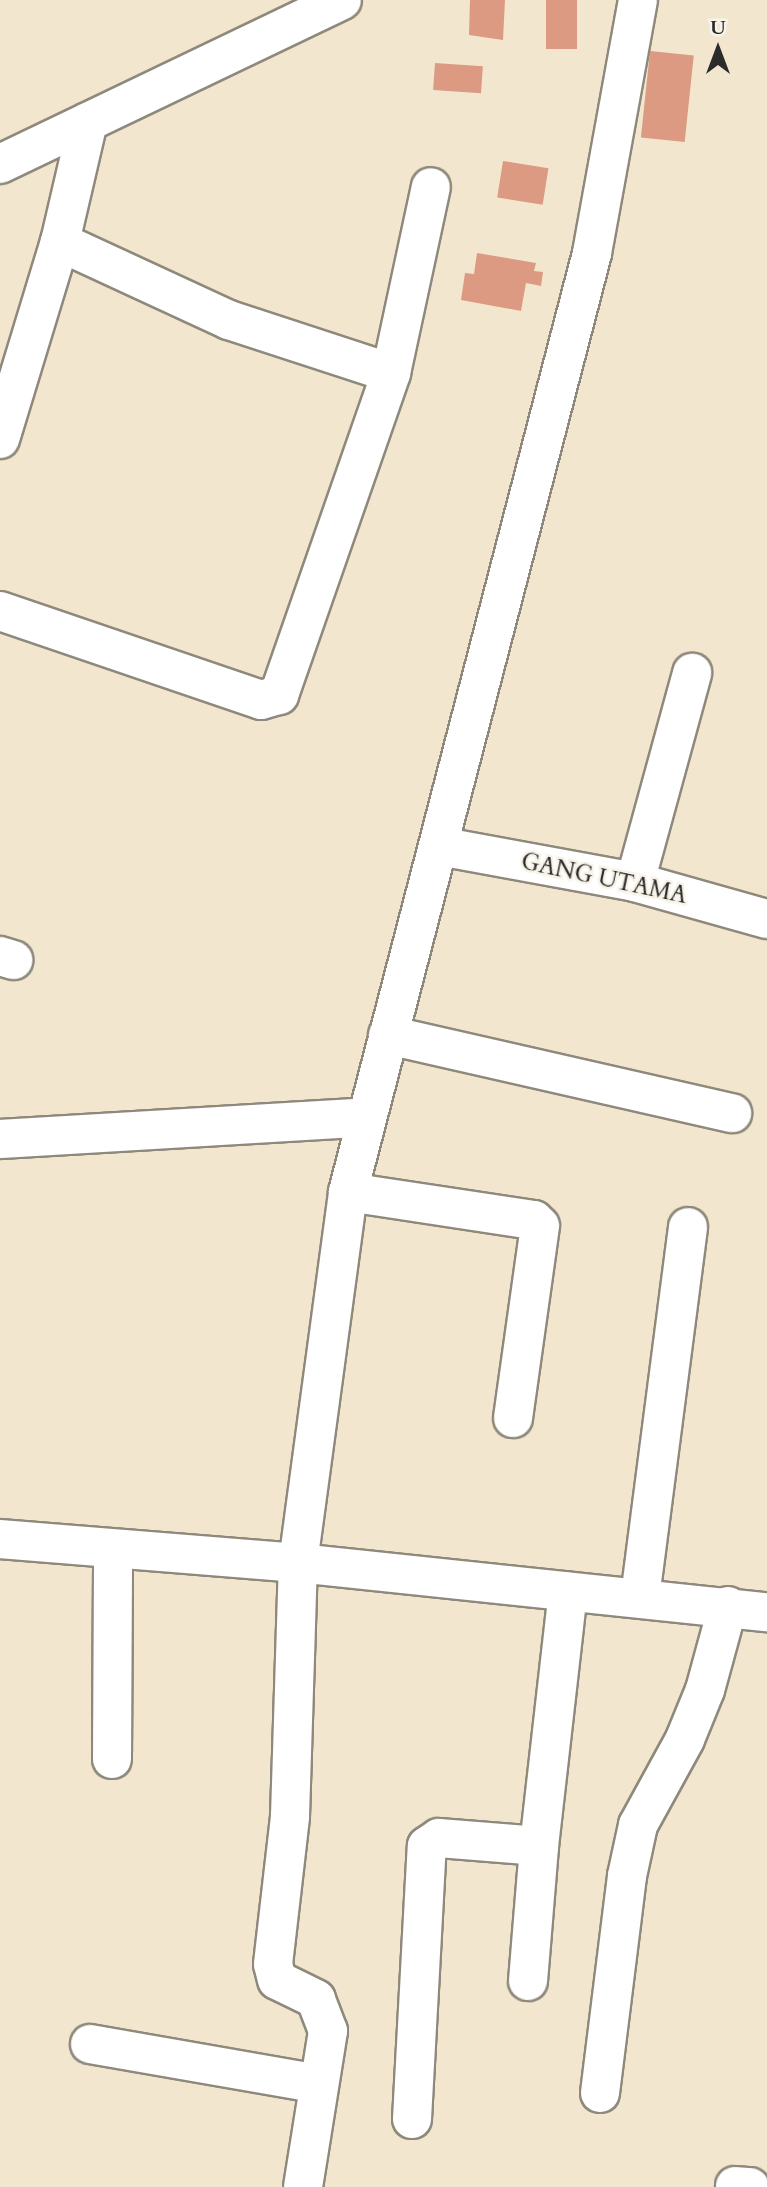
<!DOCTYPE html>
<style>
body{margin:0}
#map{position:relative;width:767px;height:2187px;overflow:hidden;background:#f2e7ce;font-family:Cardo,serif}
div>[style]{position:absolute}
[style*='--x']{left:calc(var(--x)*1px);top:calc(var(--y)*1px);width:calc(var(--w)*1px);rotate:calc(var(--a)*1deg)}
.building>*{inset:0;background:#dd9a82;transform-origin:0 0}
.roads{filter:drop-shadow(2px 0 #8e897c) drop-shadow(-2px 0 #8e897c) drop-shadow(0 2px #8e897c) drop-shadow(0 -2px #8e897c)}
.minor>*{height:38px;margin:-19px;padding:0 19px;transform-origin:19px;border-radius:19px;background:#fff}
.major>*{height:38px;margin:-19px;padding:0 19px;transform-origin:19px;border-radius:19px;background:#fff}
span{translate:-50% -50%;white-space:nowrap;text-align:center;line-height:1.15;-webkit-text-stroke:5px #f7f3e8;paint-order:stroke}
.street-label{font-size:23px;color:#2b2b2b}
.north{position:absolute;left:683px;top:14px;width:70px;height:70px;-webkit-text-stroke:5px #f7f3e8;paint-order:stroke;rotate:0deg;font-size:19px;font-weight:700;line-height:28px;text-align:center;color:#2b2b2b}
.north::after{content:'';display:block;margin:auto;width:24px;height:32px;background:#2b2b2b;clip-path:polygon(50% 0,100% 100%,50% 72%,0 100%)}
</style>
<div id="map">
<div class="building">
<i style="clip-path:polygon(470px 0,505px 0,503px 40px,469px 35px)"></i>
<i style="left:546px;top:0;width:31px;height:49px"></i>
<i style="left:650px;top:51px;width:44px;height:87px;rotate:6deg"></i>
<i style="left:435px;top:63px;width:48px;height:27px;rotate:4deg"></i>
<i style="left:503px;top:161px;width:46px;height:37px;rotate:9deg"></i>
<i style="clip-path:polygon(477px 253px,536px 263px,534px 271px,543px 272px,541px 286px,526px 283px,521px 311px,461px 300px,465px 273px,474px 274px)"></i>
</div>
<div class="roads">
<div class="minor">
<i style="--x:60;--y:242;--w:186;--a:24.8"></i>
<i style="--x:229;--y:320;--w:170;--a:18.1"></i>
<i style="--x:0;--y:439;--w:206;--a:-73.1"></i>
<i style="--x:60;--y:242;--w:123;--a:-76.9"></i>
<i style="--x:0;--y:611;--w:276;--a:18.8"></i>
<i style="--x:261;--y:700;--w:19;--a:-16"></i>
<i style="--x:279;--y:695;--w:341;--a:-70.8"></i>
<i style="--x:391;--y:373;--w:190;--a:-77.9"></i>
<i style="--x:439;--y:846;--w:199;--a:10.4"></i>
<i style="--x:635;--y:882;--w:137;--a:15.7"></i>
<i style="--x:635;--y:882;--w:217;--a:-74.7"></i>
<i style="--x:0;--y:956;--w:14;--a:17"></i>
<i style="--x:388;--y:1035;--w:353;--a:12.8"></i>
<i style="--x:0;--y:1139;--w:366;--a:-3.4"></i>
<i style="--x:348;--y:1192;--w:188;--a:8.6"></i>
<i style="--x:534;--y:1220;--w:8;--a:45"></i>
<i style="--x:540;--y:1226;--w:194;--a:98"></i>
<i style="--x:0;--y:1539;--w:299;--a:4.6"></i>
<i style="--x:298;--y:1563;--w:472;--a:6"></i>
<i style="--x:640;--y:1597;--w:373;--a:-82.6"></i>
<i style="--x:112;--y:1759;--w:208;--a:-89.7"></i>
<i style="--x:528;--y:1981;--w:135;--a:-85.3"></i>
<i style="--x:90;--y:2044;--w:232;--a:9.9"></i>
<i style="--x:600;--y:2093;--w:219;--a:-82.9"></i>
<i style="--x:627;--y:1876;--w:52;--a:-77.8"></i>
<i style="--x:638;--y:1825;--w:98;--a:-61.3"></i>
<i style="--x:685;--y:1739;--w:53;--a:-67.8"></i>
<i style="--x:705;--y:1690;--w:87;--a:-74.7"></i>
<i style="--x:412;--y:2119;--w:273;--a:-86.9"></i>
<i style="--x:427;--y:1846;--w:14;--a:-34"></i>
<i style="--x:439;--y:1838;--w:100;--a:4.6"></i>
<i style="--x:539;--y:1846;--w:256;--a:-83.5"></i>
<i style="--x:735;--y:2186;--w:15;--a:4"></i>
<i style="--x:303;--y:2187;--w:158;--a:-80.9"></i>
<i style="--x:328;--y:2031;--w:34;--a:-111"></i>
<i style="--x:316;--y:1999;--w:43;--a:-154"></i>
<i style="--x:277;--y:1980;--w:16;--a:-104"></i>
<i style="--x:273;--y:1964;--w:149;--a:-83.4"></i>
<i style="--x:290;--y:1816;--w:253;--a:-88.2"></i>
<i style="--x:298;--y:1563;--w:374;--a:-82.3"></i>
<i style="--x:348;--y:1192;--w:970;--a:-75.43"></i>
<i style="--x:592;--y:253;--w:257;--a:-79.7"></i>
</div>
<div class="major">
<i style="--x:0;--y:164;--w:379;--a:-25.6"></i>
</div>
</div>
<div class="street-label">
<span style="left:604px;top:879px;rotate:12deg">GANG UTAMA</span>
</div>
<div class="north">U</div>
</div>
